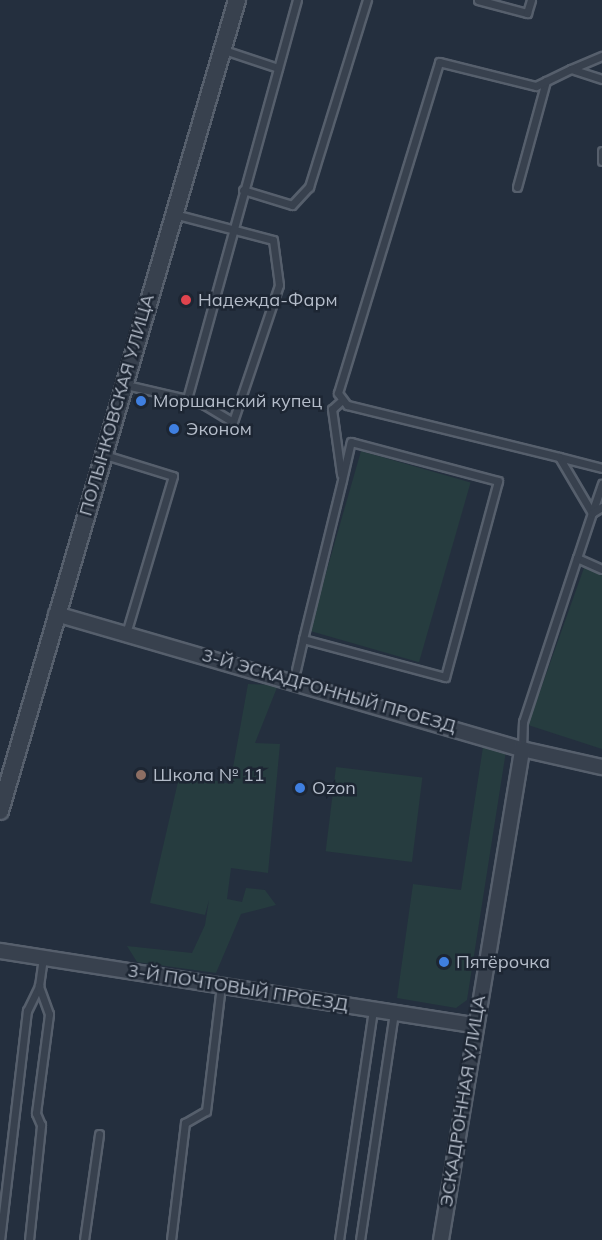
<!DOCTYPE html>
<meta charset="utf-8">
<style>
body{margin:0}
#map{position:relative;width:602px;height:1240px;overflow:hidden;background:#242f3e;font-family:Mulish,sans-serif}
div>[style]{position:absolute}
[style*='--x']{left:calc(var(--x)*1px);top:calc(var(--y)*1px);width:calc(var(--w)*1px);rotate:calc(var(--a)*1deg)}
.green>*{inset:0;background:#263c3f;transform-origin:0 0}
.roads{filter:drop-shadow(2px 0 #565f6c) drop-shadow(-2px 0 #565f6c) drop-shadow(0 2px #565f6c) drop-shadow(0 -2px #565f6c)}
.service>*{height:7px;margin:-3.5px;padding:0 3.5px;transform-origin:3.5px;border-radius:3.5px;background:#38414e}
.minor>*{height:14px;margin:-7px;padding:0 7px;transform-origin:7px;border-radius:7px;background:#38414e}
.tertiary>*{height:16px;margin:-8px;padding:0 8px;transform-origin:8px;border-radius:8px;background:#38414e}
.dots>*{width:16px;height:16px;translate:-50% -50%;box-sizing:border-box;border:3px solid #1d2633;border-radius:50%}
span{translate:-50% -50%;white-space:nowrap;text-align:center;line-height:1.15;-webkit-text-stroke:5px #1d2633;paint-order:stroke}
.poi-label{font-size:18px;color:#b4bcc9}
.left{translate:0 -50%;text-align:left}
.street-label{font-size:18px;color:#b4bcc9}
</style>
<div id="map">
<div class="green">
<i style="left:361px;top:451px;width:114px;height:187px;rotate:16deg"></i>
<i style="clip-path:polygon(585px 565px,602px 573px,602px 749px,528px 725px)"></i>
<i style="clip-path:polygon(248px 684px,278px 685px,255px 743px,280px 744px,268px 873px,231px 868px,227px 899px,242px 902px,246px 888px,265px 890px,276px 905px,241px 914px,216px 973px,137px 962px,127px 946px,192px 953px,205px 925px,209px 900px,205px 915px,150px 903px,180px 773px,230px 784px)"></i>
<i style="clip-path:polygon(483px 747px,506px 751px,467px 1000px,456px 1008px,397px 998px,413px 884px,461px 890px)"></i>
<i style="left:336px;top:767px;width:87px;height:85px;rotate:7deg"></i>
</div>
<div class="roads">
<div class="service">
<i style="--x:478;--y:0;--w:51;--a:14.9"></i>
<i style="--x:527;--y:13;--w:14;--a:-73"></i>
<i style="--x:224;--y:50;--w:57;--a:18.4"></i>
<i style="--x:571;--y:69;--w:34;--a:-23"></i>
<i style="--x:602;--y:151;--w:10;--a:90"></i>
<i style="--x:517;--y:187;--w:110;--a:-74.7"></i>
<i style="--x:243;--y:190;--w:51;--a:17"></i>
<i style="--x:292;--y:205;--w:25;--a:-47"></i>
<i style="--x:309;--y:187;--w:196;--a:-72.8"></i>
<i style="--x:174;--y:214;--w:102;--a:14.7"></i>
<i style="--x:273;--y:240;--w:45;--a:82.4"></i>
<i style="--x:279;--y:285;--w:145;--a:108.6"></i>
<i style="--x:233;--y:422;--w:33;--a:-149"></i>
<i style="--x:205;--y:405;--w:19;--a:-162"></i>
<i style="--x:126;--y:385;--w:63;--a:12.9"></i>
<i style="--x:187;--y:399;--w:414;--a:-74.6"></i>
<i style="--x:341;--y:401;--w:12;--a:138"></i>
<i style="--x:332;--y:409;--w:66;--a:82.1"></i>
<i style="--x:105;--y:455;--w:71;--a:17.2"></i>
<i style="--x:173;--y:476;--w:165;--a:106.6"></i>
<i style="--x:559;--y:457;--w:44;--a:14.3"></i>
<i style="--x:592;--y:513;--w:65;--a:-120.5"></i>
<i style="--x:559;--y:457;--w:218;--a:-166.2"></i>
<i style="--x:347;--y:405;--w:15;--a:-127"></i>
<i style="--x:338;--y:393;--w:346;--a:-73"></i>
<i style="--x:439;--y:62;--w:100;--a:13.9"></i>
<i style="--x:536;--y:86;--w:39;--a:-26"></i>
<i style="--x:571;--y:69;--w:33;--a:18"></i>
<i style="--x:592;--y:513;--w:31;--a:-71"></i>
<i style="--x:577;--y:558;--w:27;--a:24"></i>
<i style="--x:296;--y:670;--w:32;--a:-77"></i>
<i style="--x:303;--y:639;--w:164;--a:-76.2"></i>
<i style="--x:342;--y:480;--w:39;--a:-77"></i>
<i style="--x:351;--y:442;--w:152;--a:14.9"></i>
<i style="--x:498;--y:481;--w:203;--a:105.1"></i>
<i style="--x:445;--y:677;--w:147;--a:-165"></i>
<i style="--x:522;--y:749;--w:27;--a:-88"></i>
<i style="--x:523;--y:722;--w:173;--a:-71.8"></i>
<i style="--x:577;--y:558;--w:47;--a:-71.6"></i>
<i style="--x:592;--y:513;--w:12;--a:-31"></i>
<i style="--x:0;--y:1240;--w:231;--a:-83.3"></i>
<i style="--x:27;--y:1011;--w:28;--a:-64"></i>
<i style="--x:39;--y:986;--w:29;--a:-82"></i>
<i style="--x:29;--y:1240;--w:116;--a:-84"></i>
<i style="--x:41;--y:1125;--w:13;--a:-113"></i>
<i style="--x:36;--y:1113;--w:100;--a:-82.5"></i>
<i style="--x:49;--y:1014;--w:30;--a:-110"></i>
<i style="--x:84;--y:1240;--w:107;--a:-81.9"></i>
<i style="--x:171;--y:1240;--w:118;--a:-83.2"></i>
<i style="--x:185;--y:1123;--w:24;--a:-30"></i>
<i style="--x:206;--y:1111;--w:126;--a:-83.2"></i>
<i style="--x:339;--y:1240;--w:232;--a:-81.6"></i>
<i style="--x:360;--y:1240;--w:230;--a:-81.5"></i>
</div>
<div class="minor">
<i style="--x:56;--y:614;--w:485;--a:16.2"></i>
<i style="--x:522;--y:749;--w:82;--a:12.7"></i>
<i style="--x:0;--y:951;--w:481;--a:8.9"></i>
<i style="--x:441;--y:1240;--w:498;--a:-80.6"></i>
</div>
<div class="tertiary">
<i style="--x:0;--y:811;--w:845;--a:-73.71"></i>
</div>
</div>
<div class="dots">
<i style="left:186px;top:300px;background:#e0444e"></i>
<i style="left:141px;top:401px;background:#3f7fe0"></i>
<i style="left:174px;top:429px;background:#3f7fe0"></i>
<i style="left:141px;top:775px;background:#8d6e63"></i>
<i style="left:300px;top:788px;background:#3f7fe0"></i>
<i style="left:444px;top:962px;background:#3f7fe0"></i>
</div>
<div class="poi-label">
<span class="left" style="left:198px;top:300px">Надежда-Фарм</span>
<span class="left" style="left:153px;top:401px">Моршанский купец</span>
<span class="left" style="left:186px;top:429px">Эконом</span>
<span class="left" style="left:153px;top:775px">Школа № 11</span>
<span class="left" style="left:312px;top:788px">Ozon</span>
<span class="left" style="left:456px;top:962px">Пятёрочка</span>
</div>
<div class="street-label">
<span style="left:117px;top:405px;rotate:-74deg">ПОЛЫНКОВСКАЯ УЛИЦА</span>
<span style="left:329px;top:691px;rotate:16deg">3-Й ЭСКАДРОННЫЙ ПРОЕЗД</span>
<span style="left:238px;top:988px;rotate:9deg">3-Й ПОЧТОВЫЙ ПРОЕЗД</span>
<span style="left:463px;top:1101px;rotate:-81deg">ЭСКАДРОННАЯ УЛИЦА</span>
</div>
</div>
